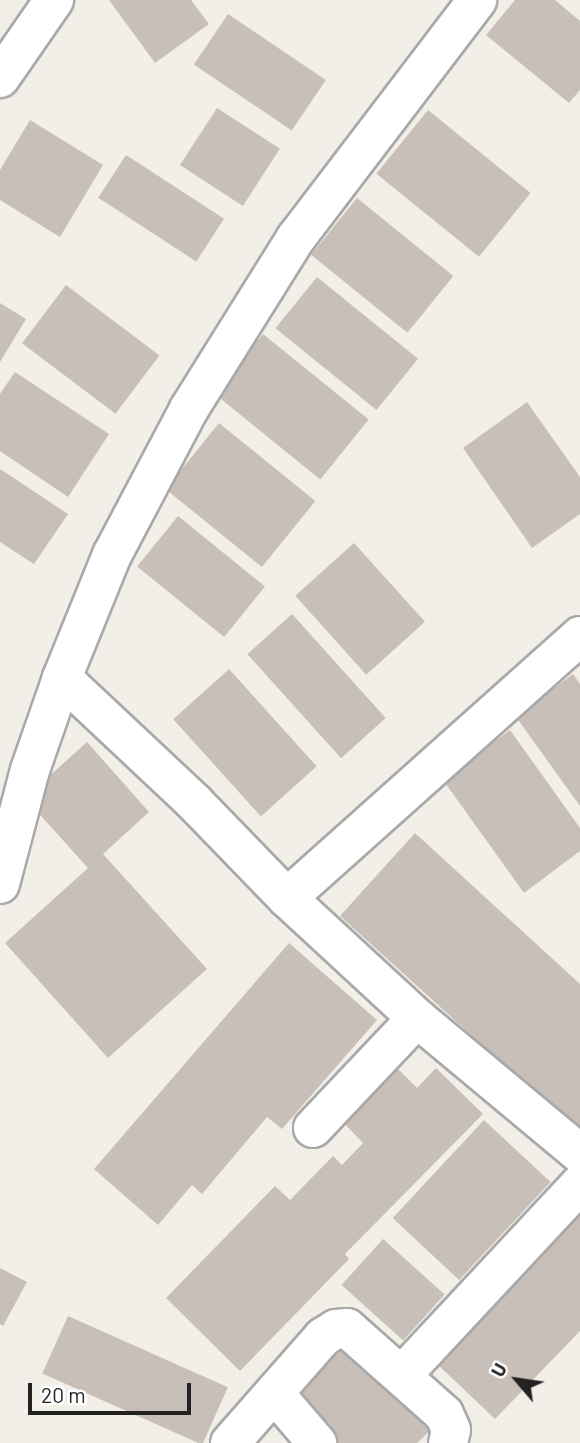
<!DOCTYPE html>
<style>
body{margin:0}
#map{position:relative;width:580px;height:1443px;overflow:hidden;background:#f2efe9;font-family:Barlow,sans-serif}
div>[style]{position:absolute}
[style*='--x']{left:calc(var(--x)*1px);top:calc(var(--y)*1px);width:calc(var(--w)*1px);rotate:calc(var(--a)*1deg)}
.building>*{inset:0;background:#c7bfb8;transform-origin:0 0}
.roads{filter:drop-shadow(2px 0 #a9a9a9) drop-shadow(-2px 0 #a9a9a9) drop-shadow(0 2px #a9a9a9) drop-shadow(0 -2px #a9a9a9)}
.minor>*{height:38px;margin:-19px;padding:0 19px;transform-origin:19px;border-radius:19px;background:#fff}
span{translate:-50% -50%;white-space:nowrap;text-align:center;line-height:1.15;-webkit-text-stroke:6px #fff;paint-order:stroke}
.north{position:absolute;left:482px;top:1345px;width:70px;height:70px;-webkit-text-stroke:5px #fff;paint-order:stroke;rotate:299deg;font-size:19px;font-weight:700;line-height:28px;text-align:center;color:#222}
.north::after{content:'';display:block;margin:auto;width:24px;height:32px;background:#222;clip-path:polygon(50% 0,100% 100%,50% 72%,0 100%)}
.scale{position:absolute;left:28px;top:1383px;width:163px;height:32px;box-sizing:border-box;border:4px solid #222;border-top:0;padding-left:9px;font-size:21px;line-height:24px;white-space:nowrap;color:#222;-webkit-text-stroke:5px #fff;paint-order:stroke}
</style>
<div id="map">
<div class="building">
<i style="clip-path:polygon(109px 0,191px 0,209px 24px,155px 63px)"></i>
<i style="clip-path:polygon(515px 0,555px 0,580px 21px,580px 90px,569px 103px,486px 35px)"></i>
<i style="left:228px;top:14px;width:118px;height:61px;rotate:34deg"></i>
<i style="left:217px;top:108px;width:75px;height:68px;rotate:33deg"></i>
<i style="left:428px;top:110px;width:132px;height:82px;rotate:39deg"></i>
<i style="clip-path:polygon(30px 120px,103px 165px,60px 237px,0 200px,0 170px)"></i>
<i style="left:126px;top:155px;width:117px;height:51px;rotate:33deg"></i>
<i style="left:357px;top:198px;width:124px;height:73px;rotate:39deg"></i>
<i style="left:317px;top:277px;width:130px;height:66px;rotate:39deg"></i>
<i style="left:66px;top:285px;width:117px;height:73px;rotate:37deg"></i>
<i style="clip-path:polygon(0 303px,26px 319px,0 362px)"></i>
<i style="left:263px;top:334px;width:136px;height:77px;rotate:39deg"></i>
<i style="clip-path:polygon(15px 372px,109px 434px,68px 497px,0 451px,0 394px)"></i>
<i style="clip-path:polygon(527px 402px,580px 477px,580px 514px,532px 548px,463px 448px)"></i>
<i style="left:219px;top:423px;width:124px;height:85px;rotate:39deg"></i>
<i style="clip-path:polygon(0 469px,68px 514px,34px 564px,0 542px)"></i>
<i style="left:178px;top:516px;width:112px;height:65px;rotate:39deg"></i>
<i style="left:354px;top:543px;width:106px;height:79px;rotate:48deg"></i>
<i style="left:292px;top:614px;width:140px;height:60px;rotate:48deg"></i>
<i style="left:229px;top:669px;width:131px;height:75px;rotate:48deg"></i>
<i style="clip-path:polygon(573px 674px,580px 684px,580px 806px,516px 717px)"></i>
<i style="clip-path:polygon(510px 730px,580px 828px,580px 851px,524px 893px,443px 780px)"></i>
<i style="clip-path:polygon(87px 742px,149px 812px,103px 854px,207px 969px,108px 1058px,5px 943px,88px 868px,25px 798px)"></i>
<i style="clip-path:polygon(415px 833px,580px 984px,580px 1134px,340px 916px)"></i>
<i style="clip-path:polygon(289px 943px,377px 1020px,282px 1129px,267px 1117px,202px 1194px,192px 1185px,158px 1225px,94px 1169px)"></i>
<i style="clip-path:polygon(392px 1063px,417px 1088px,436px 1068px,483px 1114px,345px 1254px,349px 1259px,240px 1371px,166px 1298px,275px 1186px,290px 1200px,333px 1156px,342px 1165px,363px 1143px,339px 1118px)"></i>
<i style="left:484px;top:1120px;width:91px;height:134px;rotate:43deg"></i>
<i style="clip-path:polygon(580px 1210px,580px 1331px,495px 1419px,434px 1361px)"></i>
<i style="left:383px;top:1239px;width:83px;height:62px;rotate:42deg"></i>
<i style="clip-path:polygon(0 1268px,27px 1282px,3px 1326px,0 1324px)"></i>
<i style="left:68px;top:1316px;width:175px;height:63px;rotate:24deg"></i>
<i style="clip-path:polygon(348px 1340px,431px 1430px,417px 1443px,332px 1443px,288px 1395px)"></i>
</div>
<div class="roads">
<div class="minor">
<i style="--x:0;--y:78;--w:95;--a:-55.3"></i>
<i style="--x:62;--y:678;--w:181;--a:43.2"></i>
<i style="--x:194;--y:802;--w:134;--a:45.9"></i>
<i style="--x:287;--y:898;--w:393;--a:-41.8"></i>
<i style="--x:0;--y:884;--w:118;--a:-75.3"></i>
<i style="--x:30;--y:770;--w:97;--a:-70.8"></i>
<i style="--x:62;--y:678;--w:133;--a:-67.9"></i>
<i style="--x:112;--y:555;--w:165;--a:-62.2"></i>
<i style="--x:189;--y:409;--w:202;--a:-58"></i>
<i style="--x:296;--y:238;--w:299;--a:-52.7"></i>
<i style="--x:287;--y:898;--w:177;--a:42.7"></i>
<i style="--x:417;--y:1018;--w:212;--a:39.8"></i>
<i style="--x:313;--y:1128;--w:151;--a:-46.6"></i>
<i style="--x:403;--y:1374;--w:260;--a:-47"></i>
<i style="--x:275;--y:1394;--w:65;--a:49.4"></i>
<i style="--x:230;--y:1443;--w:141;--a:-48.7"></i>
<i style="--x:323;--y:1337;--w:15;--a:-32"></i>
<i style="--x:336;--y:1329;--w:11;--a:-5"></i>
<i style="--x:347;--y:1328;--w:130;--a:41.6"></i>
<i style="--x:444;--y:1414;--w:17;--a:66"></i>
<i style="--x:451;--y:1430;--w:13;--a:103"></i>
</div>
</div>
<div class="north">U</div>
<div class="scale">20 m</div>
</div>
